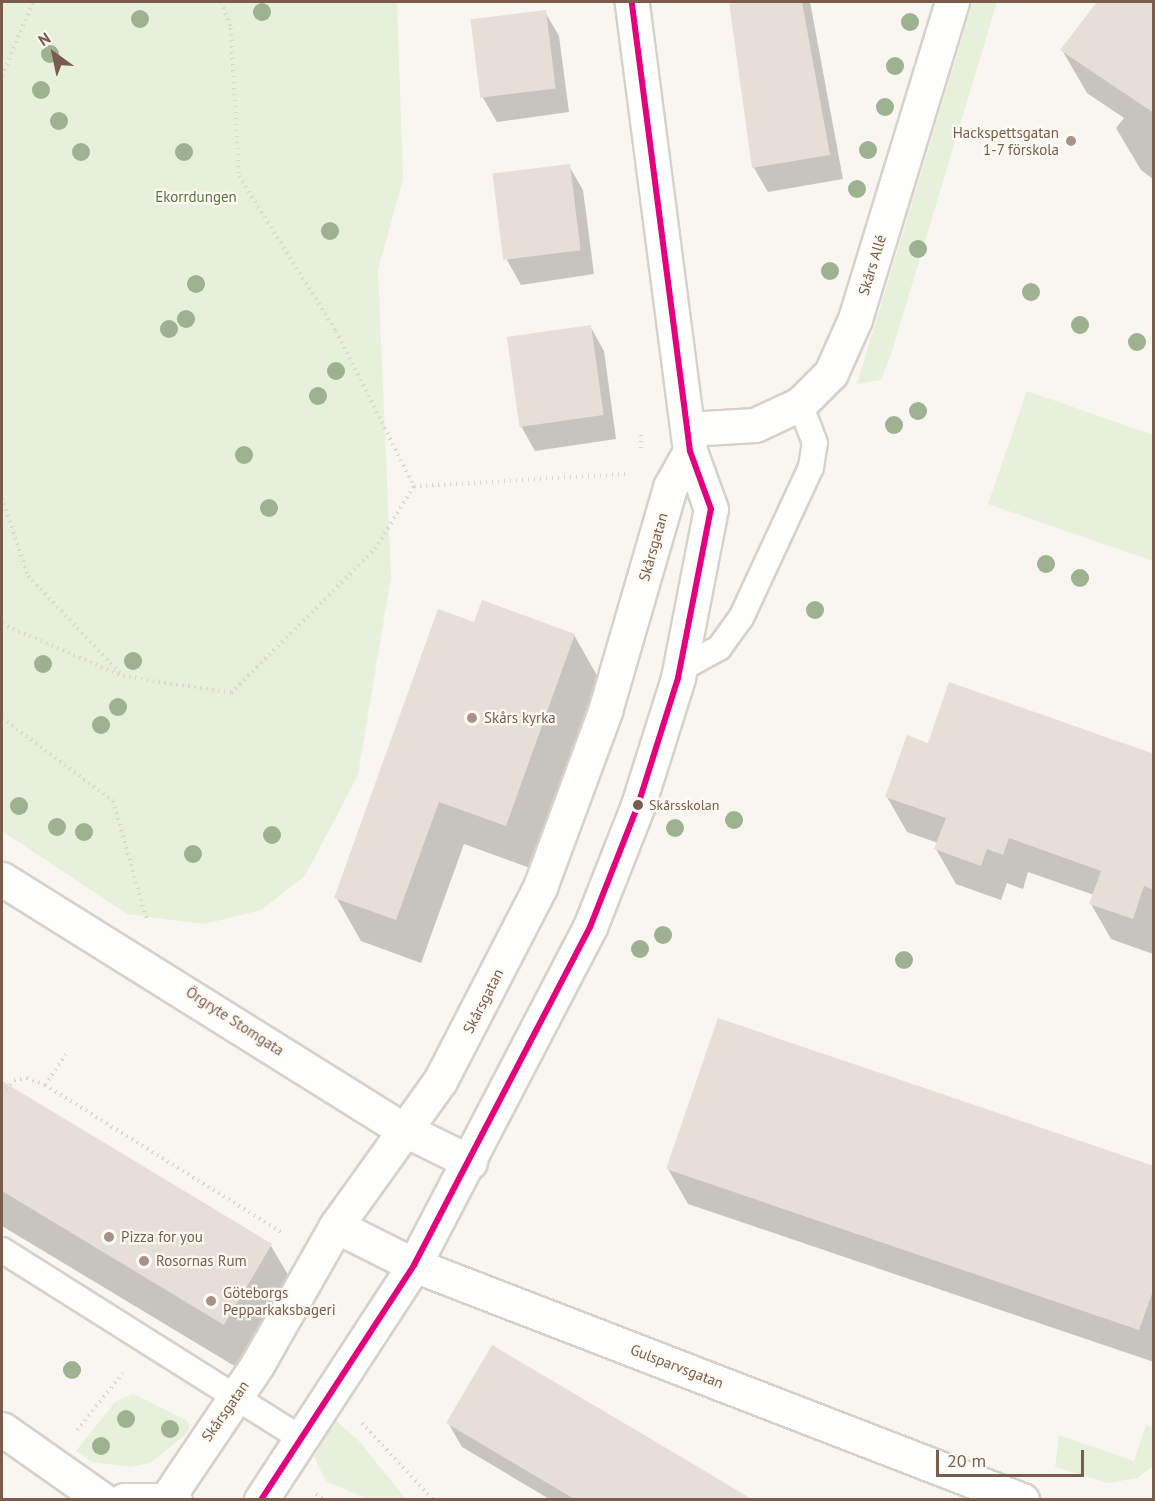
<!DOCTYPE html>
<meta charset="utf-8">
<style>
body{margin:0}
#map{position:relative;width:1155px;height:1501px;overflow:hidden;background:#f9f5f0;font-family:"PT Sans",sans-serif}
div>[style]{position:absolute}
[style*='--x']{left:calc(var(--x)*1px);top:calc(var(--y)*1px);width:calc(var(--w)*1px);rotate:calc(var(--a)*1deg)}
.green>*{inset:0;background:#e7f0db}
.shadow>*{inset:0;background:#0003}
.building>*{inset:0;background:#e6ded7;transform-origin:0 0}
.path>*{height:4px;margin-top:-2px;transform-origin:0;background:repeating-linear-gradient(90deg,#dcd5d0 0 1.5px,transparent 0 6px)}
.roads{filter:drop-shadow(2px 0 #d7d1cb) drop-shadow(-2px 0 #d7d1cb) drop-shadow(0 2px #d7d1cb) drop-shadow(0 -2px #d7d1cb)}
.service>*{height:24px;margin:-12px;padding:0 12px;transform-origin:12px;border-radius:12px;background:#fefefd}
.minor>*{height:33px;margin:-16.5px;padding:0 16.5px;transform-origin:16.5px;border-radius:16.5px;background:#fefefd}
.tertiary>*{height:33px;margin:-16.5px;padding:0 16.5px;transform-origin:16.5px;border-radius:16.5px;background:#fefefd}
.bus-1>*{height:6px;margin:-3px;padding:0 3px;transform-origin:3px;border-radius:3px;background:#e5007d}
.trees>*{width:18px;height:18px;margin:-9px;border-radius:50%;background:#9eb190}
.dots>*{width:16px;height:16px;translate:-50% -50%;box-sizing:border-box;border:3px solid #fffaf3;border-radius:50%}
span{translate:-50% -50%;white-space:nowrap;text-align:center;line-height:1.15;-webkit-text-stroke:4.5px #fffaf3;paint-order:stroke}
.bus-label{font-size:14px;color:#7a5c4d}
.left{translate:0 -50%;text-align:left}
.poi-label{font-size:15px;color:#7a5c4d}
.right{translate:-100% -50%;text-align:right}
.park-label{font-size:15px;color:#537a41}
.street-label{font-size:15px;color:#7a5c4d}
.frame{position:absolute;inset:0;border:3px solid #7a5c4d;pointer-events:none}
.north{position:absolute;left:24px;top:24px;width:60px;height:60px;-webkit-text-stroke:4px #fffaf3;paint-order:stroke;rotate:327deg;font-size:16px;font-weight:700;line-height:24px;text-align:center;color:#7a5c4d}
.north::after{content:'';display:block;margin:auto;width:21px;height:27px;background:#7a5c4d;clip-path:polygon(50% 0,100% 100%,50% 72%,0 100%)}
.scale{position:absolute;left:936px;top:1450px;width:148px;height:27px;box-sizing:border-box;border:3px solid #7a5c4d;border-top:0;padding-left:8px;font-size:18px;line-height:21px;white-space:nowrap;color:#7a5c4d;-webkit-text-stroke:4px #fffaf3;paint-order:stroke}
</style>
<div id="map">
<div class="green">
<i style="clip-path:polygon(2px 2px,397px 2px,403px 179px,378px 270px,391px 577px,358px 775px,305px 876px,261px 910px,204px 924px,127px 914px,2px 831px)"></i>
<i style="clip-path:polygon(973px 2px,997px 2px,892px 351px,881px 380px,857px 384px)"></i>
<i style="clip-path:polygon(1027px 391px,1153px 435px,1153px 561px,988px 504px)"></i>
<i style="clip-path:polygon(133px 1394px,186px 1420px,190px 1427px,184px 1436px,150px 1463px,130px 1467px,92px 1462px,76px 1451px,115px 1402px)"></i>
<i style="clip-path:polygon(335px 1420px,358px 1440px,406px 1499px,367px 1499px,326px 1481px,314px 1457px)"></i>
<i style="clip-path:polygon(1146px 1425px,1153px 1428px,1153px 1466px,1137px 1478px,1108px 1483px,1055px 1467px,1059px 1435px,1134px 1461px)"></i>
</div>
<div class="shadow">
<i style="clip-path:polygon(731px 2px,810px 2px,843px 179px,768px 192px,754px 168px)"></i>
<i style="clip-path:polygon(1099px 2px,1154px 2px,1154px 180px,1141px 170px,1116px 128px,1124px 118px,1087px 93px,1062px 50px)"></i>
<i style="clip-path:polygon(545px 12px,559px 36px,569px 112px,497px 122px,483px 98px)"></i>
<i style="clip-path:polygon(569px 166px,583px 190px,594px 274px,521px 285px,507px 260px)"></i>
<i style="clip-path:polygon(590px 326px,604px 351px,616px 439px,535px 451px,521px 426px)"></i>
<i style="clip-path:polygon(475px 624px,574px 635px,599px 679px,530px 868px,464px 844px,421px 963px,361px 941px,336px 897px)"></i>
<i style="clip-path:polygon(929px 744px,1154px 756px,1153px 954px,1111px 939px,1091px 904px,1094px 895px,1028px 872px,1023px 889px,1007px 883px,1001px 900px,956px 884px,936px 849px,938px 843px,907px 832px,887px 797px)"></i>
<i style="clip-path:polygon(13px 1090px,271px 1246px,303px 1300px,256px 1379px,2px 1226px,2px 1108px)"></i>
<i style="clip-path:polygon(1154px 1168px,1154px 1362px,688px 1204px,668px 1169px)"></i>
<i style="clip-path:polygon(448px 1423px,749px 1500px,551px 1500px,462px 1447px)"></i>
</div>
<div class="building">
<i style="clip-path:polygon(729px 2px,802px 2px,830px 155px,752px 168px)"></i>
<i style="clip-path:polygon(1097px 2px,1154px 2px,1154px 113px,1060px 50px)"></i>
<i style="left:546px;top:10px;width:79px;height:76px;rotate:83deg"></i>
<i style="left:570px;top:164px;width:87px;height:78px;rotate:83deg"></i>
<i style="left:591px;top:325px;width:91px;height:85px;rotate:82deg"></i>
<i style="clip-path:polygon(482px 600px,575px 634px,506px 826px,439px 802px,396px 920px,334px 898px,438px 609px,474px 622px)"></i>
<i style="clip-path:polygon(949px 682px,1154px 754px,1154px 890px,1144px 886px,1133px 919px,1089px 904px,1101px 871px,1009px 838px,1003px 855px,987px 849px,981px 866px,934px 849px,946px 818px,885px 797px,907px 735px,928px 743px)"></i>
<i style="clip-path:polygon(718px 1018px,1154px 1166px,1154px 1288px,1139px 1330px,666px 1169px)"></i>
<i style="clip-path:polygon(2px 1081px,272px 1244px,224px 1325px,2px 1191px)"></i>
<i style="clip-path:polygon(492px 1345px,678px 1455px,753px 1500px,576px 1500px,446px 1423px)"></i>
</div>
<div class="path">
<i style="--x:221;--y:2;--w:28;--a:69"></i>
<i style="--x:231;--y:28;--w:148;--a:86.9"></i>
<i style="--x:239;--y:176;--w:183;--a:58"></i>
<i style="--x:336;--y:331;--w:174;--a:63.3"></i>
<i style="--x:2;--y:76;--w:80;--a:-67.3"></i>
<i style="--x:641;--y:448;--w:17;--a:-90"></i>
<i style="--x:2;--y:498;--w:82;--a:71.6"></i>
<i style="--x:28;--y:576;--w:138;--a:46.5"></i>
<i style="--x:123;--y:676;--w:109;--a:8.9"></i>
<i style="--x:231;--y:693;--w:204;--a:-45"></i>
<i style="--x:375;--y:549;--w:74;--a:-58.2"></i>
<i style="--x:414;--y:486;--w:214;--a:-3.2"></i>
<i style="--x:2;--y:624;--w:129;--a:23.4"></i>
<i style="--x:2;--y:718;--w:139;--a:36.8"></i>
<i style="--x:113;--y:801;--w:122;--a:74.2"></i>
<i style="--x:45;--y:1085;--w:37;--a:-56"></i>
<i style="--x:2;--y:1094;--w:18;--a:-49"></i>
<i style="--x:14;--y:1080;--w:13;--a:-9"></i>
<i style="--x:27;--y:1078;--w:19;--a:21"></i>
<i style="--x:45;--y:1085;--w:280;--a:31.9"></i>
<i style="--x:362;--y:1423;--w:105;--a:47.3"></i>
<i style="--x:77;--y:1430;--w:73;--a:-51.1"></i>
<i style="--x:316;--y:1494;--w:12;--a:31"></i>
</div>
<div class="roads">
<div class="service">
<i style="--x:679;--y:670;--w:46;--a:-28.8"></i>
<i style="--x:719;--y:648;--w:37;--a:-54"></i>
<i style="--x:741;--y:618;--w:166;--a:-65.1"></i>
<i style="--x:811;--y:467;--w:24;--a:-81"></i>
<i style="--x:815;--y:443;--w:42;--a:-111"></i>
<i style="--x:2;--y:1250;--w:351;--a:32.2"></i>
</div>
<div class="minor">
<i style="--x:688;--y:429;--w:67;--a:-3.4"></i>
<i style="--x:755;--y:425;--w:50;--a:-25"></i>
<i style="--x:800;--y:404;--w:44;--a:-45"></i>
<i style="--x:831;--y:373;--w:59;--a:-66"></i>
<i style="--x:855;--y:319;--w:332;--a:-73"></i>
<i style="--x:2;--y:879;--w:470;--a:32"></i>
<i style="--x:401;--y:1128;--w:77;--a:26.2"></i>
<i style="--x:336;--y:1226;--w:87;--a:26.6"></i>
<i style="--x:414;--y:1265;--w:652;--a:21.13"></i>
<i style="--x:168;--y:1497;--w:159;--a:-56"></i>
<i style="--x:257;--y:1365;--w:160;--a:-60.4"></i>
<i style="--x:336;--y:1226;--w:178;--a:-54.4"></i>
<i style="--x:440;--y:1081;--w:218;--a:-62.7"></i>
<i style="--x:540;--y:887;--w:188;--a:-69.7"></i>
<i style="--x:605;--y:711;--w:233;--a:-73.8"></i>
<i style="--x:670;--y:487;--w:41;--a:-60.9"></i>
<i style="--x:261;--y:1500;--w:280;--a:-56.9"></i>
<i style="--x:414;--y:1265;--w:381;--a:-62.5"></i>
<i style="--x:590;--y:927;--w:131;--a:-68.5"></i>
<i style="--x:638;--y:805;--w:133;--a:-72.5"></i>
<i style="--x:678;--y:678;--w:172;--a:-79"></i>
<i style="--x:711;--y:509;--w:62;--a:-109.9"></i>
<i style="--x:690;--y:451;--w:453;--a:-97.4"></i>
</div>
<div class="tertiary">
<i style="--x:2;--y:1429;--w:123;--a:35.1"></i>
<i style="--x:124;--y:1500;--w:51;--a:0"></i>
</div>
</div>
<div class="bus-1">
<i style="--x:261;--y:1500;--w:280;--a:-56.9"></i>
<i style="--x:414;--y:1265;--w:381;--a:-62.5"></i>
<i style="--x:590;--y:927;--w:131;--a:-68.5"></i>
<i style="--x:638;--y:805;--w:133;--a:-72.5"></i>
<i style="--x:678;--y:678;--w:172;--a:-79"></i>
<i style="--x:711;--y:509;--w:62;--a:-109.9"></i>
<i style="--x:690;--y:451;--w:453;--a:-97.4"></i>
</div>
<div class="trees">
<i style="left:262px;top:12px"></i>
<i style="left:140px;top:19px"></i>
<i style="left:910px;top:22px"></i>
<i style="left:50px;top:54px"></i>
<i style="left:895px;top:66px"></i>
<i style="left:41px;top:90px"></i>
<i style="left:885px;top:107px"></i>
<i style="left:59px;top:121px"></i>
<i style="left:868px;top:150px"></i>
<i style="left:81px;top:152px"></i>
<i style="left:184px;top:152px"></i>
<i style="left:857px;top:189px"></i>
<i style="left:330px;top:231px"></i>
<i style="left:918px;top:249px"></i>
<i style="left:830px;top:271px"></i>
<i style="left:196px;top:284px"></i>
<i style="left:1031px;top:292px"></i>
<i style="left:186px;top:319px"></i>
<i style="left:1080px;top:325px"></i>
<i style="left:169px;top:329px"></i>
<i style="left:1137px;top:342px"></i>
<i style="left:336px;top:371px"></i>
<i style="left:318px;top:396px"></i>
<i style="left:918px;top:411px"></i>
<i style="left:894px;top:425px"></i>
<i style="left:244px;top:455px"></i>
<i style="left:269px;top:508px"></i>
<i style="left:1046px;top:564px"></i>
<i style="left:1080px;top:578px"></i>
<i style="left:815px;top:610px"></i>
<i style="left:133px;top:661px"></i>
<i style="left:43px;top:664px"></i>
<i style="left:118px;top:707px"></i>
<i style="left:101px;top:725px"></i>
<i style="left:19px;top:806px"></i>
<i style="left:734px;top:820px"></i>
<i style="left:57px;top:827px"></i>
<i style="left:675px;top:828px"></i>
<i style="left:84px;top:832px"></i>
<i style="left:272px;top:835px"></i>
<i style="left:193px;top:854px"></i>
<i style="left:663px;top:935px"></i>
<i style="left:640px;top:949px"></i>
<i style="left:904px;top:960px"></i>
<i style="left:72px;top:1370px"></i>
<i style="left:126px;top:1419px"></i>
<i style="left:170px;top:1429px"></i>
<i style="left:101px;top:1446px"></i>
</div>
<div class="dots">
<i style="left:1071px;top:141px;background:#a69286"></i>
<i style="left:472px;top:718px;background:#a69286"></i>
<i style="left:638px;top:805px;background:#7a5c4d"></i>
<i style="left:109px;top:1237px;background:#a69286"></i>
<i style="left:144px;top:1261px;background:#a69286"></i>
<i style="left:211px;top:1301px;background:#a69286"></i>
</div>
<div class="bus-label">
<span class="left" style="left:649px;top:805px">Skårsskolan</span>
</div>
<div class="poi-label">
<span class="right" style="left:1059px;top:141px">Hackspettsgatan<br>1-7 förskola</span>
<span class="left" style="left:484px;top:718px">Skårs kyrka</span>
<span class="left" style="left:121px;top:1237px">Pizza for you</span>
<span class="left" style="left:156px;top:1261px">Rosornas Rum</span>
<span class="left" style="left:223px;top:1301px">Göteborgs<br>Pepparkaksbageri</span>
</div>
<div class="park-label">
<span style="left:196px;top:197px">Ekorrdungen</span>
</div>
<div class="street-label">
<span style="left:872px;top:265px;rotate:-73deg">Skårs Allé</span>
<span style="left:653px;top:547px;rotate:-74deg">Skårsgatan</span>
<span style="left:483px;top:1001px;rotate:-63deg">Skårsgatan</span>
<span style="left:235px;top:1021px;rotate:33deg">Örgryte Stomgata</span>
<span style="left:677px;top:1366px;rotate:21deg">Gulsparvsgatan</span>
<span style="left:225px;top:1411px;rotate:-55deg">Skårsgatan</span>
</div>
<div class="frame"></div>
<div class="north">N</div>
<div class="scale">20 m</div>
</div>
